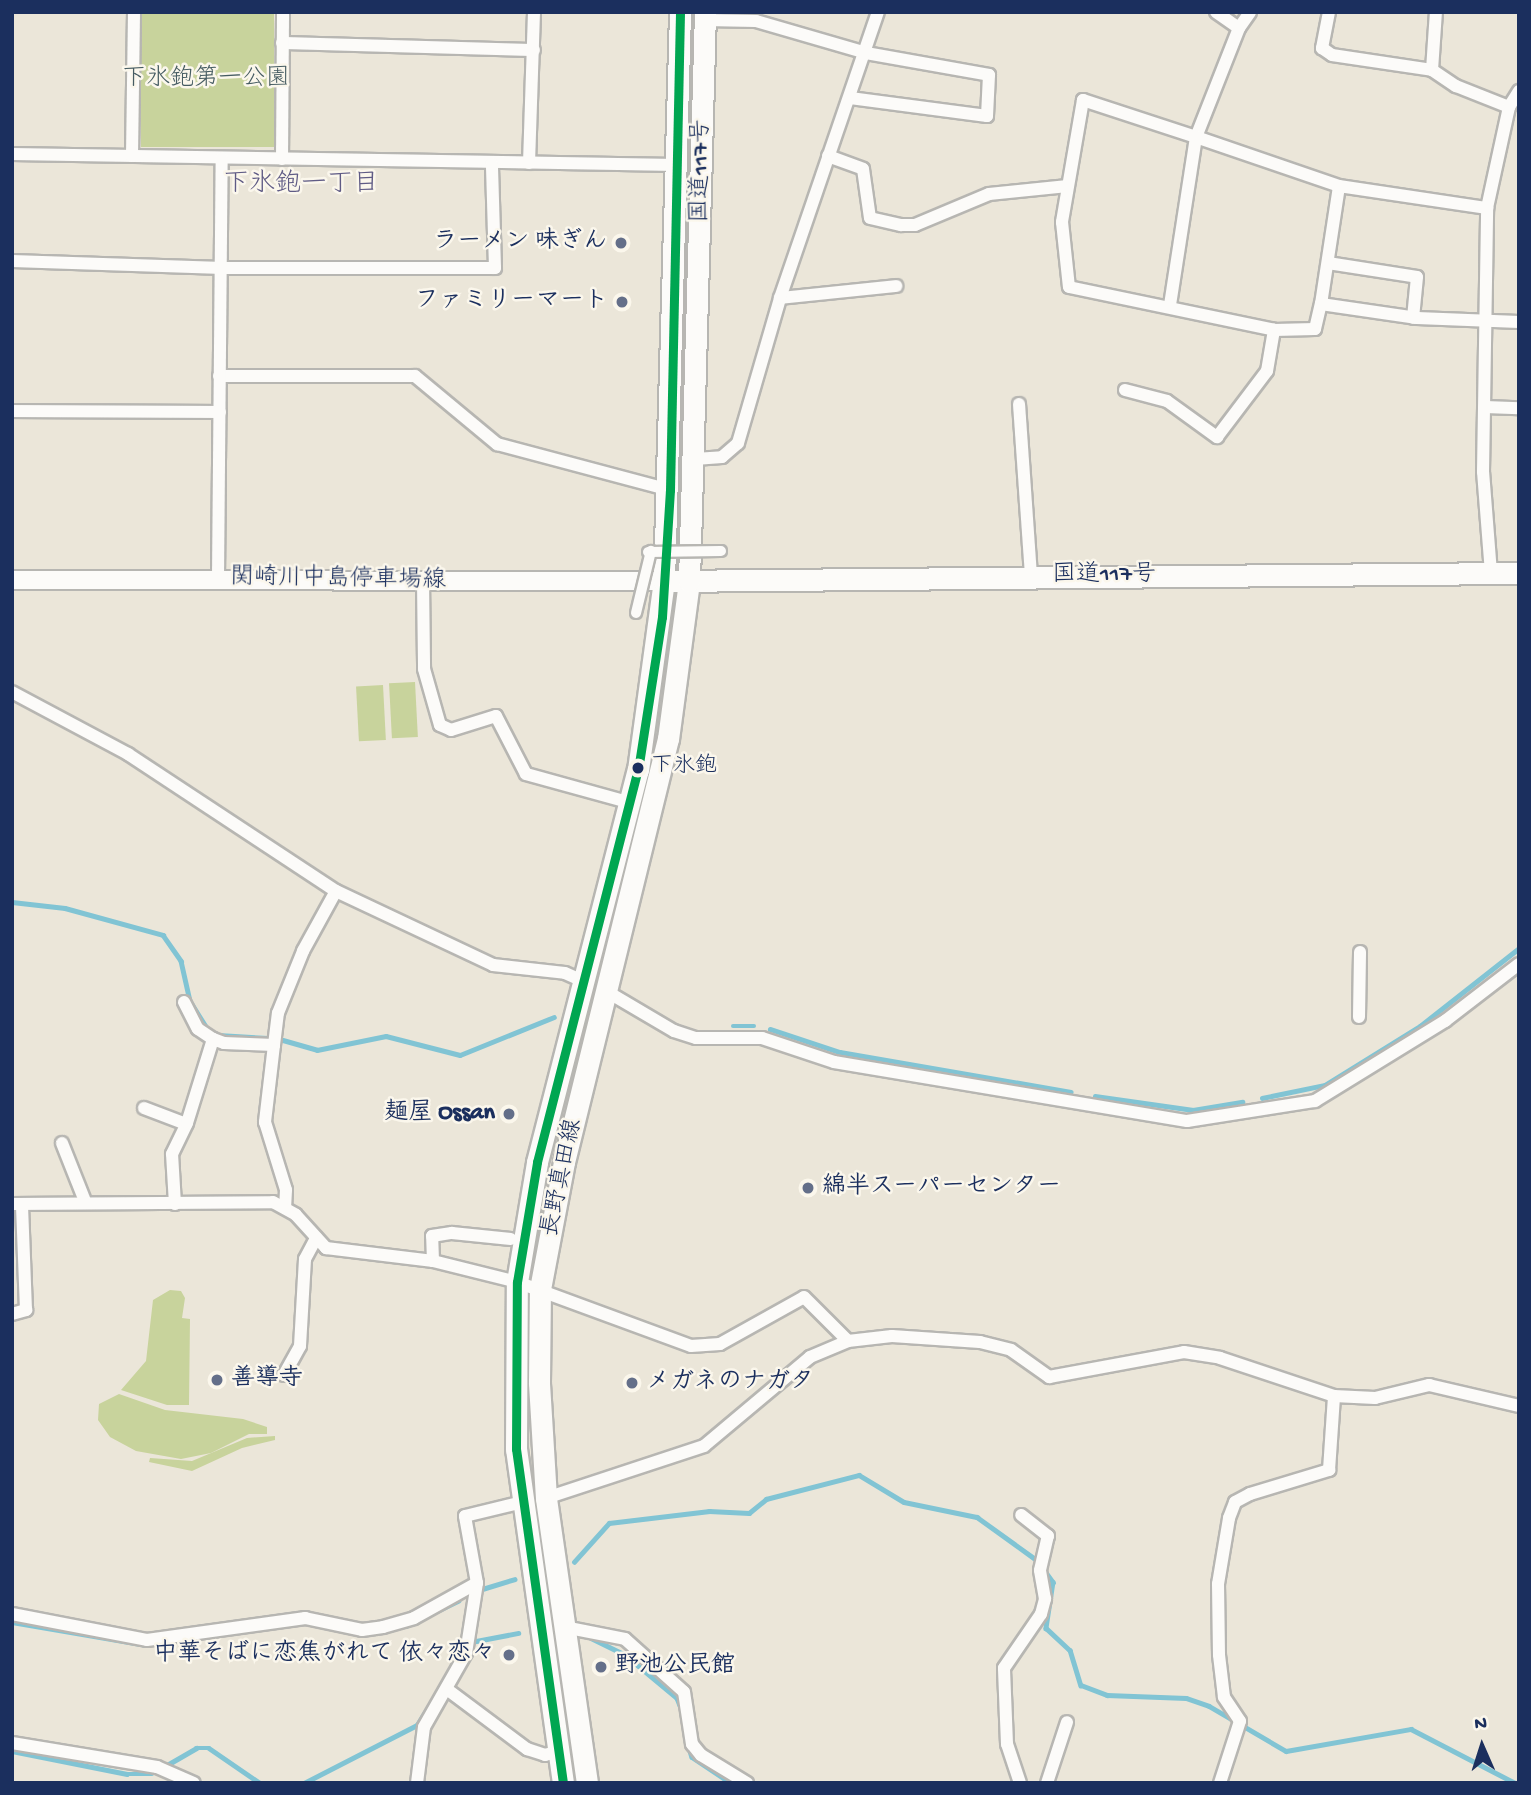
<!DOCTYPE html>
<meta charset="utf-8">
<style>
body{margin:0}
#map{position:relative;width:1531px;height:1795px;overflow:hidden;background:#ebe6d9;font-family:"Gochi Hand","Klee One",sans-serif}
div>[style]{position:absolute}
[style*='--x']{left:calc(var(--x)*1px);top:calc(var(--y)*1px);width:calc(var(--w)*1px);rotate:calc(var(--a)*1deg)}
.green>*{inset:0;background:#c8d39c;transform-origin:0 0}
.stream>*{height:4.5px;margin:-2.25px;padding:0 2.25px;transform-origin:2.25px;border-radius:2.25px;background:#81c4d4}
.roads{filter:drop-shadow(2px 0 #b7b6b2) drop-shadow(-2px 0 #b7b6b2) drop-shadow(0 2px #b7b6b2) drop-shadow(0 -2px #b7b6b2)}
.minor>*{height:12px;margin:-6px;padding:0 6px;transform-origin:6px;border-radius:6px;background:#fcfbf9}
.secondary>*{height:18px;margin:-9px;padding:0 9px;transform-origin:9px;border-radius:9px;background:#fcfbf9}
.primary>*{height:21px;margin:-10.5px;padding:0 10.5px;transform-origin:10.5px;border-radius:10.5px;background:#fcfbf9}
.trunk>*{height:21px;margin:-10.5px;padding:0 10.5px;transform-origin:10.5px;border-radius:10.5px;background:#fcfbf9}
.bridges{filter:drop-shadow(2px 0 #b7b6b2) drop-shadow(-2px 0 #b7b6b2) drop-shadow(0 2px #b7b6b2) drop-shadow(0 -2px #b7b6b2)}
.pedestrian-bridge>*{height:10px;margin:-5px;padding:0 5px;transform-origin:5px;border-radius:5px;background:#fcfbf9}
.bus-1>*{height:9px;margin:-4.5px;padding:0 4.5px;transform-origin:4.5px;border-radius:4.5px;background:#00a651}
.dots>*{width:19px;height:19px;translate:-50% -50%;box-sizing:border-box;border:4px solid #fbf7ec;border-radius:50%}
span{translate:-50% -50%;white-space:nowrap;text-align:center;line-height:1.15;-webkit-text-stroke:5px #fbf7ec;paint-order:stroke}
.bus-label{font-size:22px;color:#1b2f5e}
.left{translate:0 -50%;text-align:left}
.park-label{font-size:24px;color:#465c62}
.street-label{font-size:24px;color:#1b2f5e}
.poi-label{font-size:24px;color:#1b2f5e;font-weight:700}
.right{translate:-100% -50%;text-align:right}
.neighbourhood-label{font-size:26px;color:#5f5b85}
.frame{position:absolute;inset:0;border:14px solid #1b2f5e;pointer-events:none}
.north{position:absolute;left:1447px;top:1711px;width:70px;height:70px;-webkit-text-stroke:5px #fbf7ec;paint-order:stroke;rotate:357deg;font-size:19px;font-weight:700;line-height:28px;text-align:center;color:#1b2f5e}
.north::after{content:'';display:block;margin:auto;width:24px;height:32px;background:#1b2f5e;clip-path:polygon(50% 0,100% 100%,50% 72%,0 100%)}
</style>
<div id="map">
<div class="green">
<i style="left:141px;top:12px;width:133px;height:135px"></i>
<i style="left:415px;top:682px;width:55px;height:26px;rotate:87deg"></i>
<i style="left:383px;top:685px;width:55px;height:27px;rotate:87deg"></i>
<i style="clip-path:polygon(170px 1290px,181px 1291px,185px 1298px,182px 1318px,190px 1319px,189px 1405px,167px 1405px,121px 1390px,146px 1361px,153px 1300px)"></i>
<i style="clip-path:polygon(119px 1394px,165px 1410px,243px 1419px,267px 1427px,267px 1434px,249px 1434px,211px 1453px,181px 1459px,136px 1451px,110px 1437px,98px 1420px,99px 1404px)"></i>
<i style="clip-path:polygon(275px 1436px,275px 1440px,242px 1448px,192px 1471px,149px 1462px,150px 1458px,192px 1461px,247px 1438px)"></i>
</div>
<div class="stream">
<i style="--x:12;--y:902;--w:53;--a:6.5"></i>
<i style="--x:65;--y:908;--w:102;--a:15.4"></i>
<i style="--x:163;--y:935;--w:32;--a:55"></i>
<i style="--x:181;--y:961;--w:41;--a:77.3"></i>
<i style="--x:190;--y:1001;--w:34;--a:58"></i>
<i style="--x:733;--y:1026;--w:21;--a:0"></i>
<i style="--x:770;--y:1029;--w:74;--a:18.2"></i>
<i style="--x:840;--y:1052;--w:234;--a:9.8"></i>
<i style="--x:218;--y:1035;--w:49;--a:3.5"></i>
<i style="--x:283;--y:1040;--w:35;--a:16"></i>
<i style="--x:317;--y:1050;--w:70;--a:-11.5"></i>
<i style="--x:386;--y:1036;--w:76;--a:14.4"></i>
<i style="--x:460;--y:1055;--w:101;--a:-22"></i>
<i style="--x:1095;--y:1096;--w:99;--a:8.1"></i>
<i style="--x:1193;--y:1110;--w:50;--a:-9.3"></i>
<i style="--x:1262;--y:1098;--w:64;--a:-11.7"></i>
<i style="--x:1325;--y:1085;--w:112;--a:-31.8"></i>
<i style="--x:1420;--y:1026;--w:126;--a:-38.2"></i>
<i style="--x:574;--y:1562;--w:52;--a:-48.1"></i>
<i style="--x:609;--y:1523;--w:101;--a:-6.8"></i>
<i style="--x:709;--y:1511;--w:40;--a:2.9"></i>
<i style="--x:749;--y:1513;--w:22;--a:-39"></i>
<i style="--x:766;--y:1499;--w:96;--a:-14.5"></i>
<i style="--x:859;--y:1475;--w:52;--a:31"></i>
<i style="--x:904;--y:1502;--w:75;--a:11.6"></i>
<i style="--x:977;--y:1517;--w:75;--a:35.8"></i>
<i style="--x:1045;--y:1571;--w:14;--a:54"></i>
<i style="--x:1053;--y:1582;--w:47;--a:98.7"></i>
<i style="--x:1046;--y:1628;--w:33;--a:43"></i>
<i style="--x:1070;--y:1650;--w:37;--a:73"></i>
<i style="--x:1081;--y:1685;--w:28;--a:21"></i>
<i style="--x:1107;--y:1695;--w:79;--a:2.2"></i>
<i style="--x:1186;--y:1698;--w:24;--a:19"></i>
<i style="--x:1209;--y:1706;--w:89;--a:30.3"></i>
<i style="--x:1286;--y:1751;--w:127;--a:-10"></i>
<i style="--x:1411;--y:1729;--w:117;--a:27.4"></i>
<i style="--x:479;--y:1590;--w:37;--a:-17"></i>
<i style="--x:12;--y:1622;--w:136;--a:9.7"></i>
<i style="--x:406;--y:1626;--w:58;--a:-25.7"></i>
<i style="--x:591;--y:1638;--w:37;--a:26"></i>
<i style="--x:624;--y:1654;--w:69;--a:39.7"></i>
<i style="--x:677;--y:1698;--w:11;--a:68"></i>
<i style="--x:471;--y:1642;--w:48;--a:-10.8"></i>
<i style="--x:689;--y:1748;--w:9;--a:72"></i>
<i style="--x:692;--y:1757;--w:47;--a:33.7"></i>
<i style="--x:12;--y:1751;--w:117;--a:11.3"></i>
<i style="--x:127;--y:1774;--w:25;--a:0"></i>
<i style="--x:167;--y:1765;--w:34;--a:-30"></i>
<i style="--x:196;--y:1748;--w:13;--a:0"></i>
<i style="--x:209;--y:1748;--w:62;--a:34.5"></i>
<i style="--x:304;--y:1783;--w:127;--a:-27.2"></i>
<i style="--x:417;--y:1725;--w:26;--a:-58"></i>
</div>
<div class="roads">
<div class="minor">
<i style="--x:1216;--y:12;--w:28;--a:35"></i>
<i style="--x:1239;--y:28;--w:19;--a:-55"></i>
<i style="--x:1329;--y:12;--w:37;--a:101"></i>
<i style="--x:1322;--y:48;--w:12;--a:35"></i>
<i style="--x:1332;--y:55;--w:101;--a:8.5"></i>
<i style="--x:1432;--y:70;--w:29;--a:34"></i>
<i style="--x:1456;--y:86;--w:57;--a:21.6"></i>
<i style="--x:705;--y:20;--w:51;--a:1.1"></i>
<i style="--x:756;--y:21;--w:115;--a:16.2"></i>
<i style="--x:866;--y:53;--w:125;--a:10.1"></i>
<i style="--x:989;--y:75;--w:41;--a:92.8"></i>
<i style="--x:987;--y:116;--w:138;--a:-172.5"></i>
<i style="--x:1239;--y:28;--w:117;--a:111.5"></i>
<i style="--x:1196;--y:137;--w:151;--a:18.9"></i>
<i style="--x:1339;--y:186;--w:150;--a:8.5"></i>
<i style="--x:282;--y:43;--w:252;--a:1.6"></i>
<i style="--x:1432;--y:70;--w:58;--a:-86.1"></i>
<i style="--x:12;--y:154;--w:665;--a:0.95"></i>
<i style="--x:132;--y:156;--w:144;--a:-89.2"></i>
<i style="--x:828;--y:156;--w:37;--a:20"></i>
<i style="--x:863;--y:169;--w:49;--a:81.9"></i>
<i style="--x:870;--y:218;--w:32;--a:13"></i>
<i style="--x:901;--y:225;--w:14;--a:0"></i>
<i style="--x:915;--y:225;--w:80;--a:-22.7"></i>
<i style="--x:989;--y:194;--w:79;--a:-5.8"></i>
<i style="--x:282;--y:159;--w:147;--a:-89.6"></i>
<i style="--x:529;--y:163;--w:151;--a:-88.1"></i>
<i style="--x:12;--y:261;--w:211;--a:1.9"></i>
<i style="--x:223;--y:268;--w:272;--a:0"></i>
<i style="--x:495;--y:268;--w:104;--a:-91.7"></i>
<i style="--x:1328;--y:263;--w:90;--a:8.9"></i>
<i style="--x:1417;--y:277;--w:41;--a:95.6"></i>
<i style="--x:780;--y:298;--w:117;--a:-5.9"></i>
<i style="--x:1321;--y:304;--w:119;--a:-81.3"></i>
<i style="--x:1170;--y:305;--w:170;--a:-81.2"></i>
<i style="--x:1196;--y:137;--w:119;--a:-161.9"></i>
<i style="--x:1083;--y:100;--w:124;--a:99.8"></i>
<i style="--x:1062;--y:222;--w:65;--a:83.9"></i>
<i style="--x:1069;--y:287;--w:209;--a:11.8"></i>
<i style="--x:1274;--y:330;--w:41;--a:-1.4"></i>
<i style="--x:1315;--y:329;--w:26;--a:-77"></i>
<i style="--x:1321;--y:304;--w:97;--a:8.3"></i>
<i style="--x:1417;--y:318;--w:102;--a:2.2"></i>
<i style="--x:219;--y:376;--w:196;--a:0"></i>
<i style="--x:415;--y:376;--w:107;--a:39.7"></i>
<i style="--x:497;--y:444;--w:179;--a:14.9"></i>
<i style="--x:1125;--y:390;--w:43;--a:14.7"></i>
<i style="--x:1167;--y:401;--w:62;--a:35.8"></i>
<i style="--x:1217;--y:437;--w:83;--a:-52.9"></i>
<i style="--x:1267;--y:371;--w:42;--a:-80.3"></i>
<i style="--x:1019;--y:404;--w:173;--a:86"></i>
<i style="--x:1485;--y:407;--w:34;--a:2"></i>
<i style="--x:12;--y:411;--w:208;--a:0.3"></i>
<i style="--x:695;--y:459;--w:27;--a:-4"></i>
<i style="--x:722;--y:457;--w:21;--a:-41"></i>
<i style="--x:738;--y:443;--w:151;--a:-73.8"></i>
<i style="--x:780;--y:298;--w:302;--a:-71.1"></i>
<i style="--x:1491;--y:573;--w:101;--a:-94.5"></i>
<i style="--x:1483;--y:472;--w:264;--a:-89.1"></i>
<i style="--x:1487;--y:208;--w:103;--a:-77.7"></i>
<i style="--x:1509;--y:107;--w:19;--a:-58"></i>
<i style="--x:218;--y:578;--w:420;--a:-89.5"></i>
<i style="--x:423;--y:581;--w:88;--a:89.3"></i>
<i style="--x:424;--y:669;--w:58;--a:74.1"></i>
<i style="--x:440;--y:725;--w:12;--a:24"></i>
<i style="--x:451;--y:730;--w:47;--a:-17.3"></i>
<i style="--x:496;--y:716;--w:65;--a:62.7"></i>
<i style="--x:526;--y:774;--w:106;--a:15.4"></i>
<i style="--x:12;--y:692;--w:132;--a:28.1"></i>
<i style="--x:128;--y:754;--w:249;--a:33.4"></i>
<i style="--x:336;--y:891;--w:174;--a:25.2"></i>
<i style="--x:493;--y:965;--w:72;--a:6.3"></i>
<i style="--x:565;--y:973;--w:22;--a:24"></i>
<i style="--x:606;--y:991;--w:79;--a:30.5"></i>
<i style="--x:674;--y:1031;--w:23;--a:18"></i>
<i style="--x:696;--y:1038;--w:66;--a:0"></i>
<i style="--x:762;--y:1038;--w:76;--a:18.4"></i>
<i style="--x:834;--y:1062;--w:358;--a:9.5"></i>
<i style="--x:1187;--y:1121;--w:130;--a:-8.9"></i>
<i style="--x:1315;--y:1101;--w:153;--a:-31.6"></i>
<i style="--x:1445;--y:1021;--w:93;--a:-37.6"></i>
<i style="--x:184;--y:1002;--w:30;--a:63"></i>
<i style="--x:198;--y:1029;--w:18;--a:34"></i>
<i style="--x:213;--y:1039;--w:12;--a:20"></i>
<i style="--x:224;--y:1043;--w:50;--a:2.3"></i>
<i style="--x:274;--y:1045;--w:32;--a:-83"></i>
<i style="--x:278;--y:1013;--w:67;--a:-68"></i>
<i style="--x:303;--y:951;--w:68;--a:-61.2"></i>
<i style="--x:1359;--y:1017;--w:65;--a:-89.1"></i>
<i style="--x:274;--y:1045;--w:78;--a:96.7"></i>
<i style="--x:265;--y:1122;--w:71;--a:72.8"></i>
<i style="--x:286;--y:1190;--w:18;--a:93"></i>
<i style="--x:144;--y:1108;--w:45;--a:20.9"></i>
<i style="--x:62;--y:1143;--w:62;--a:68.4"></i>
<i style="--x:12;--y:1204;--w:261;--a:-0.4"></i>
<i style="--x:273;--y:1202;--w:26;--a:29"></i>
<i style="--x:296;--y:1215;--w:45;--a:47.7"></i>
<i style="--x:326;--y:1248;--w:108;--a:6.9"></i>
<i style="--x:433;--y:1261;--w:87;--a:14"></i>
<i style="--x:517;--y:1282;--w:185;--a:20.2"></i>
<i style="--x:691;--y:1346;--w:29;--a:-4"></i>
<i style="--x:720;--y:1344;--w:96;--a:-29.2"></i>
<i style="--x:804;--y:1297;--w:62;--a:45"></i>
<i style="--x:175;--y:1204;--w:50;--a:-93.4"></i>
<i style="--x:172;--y:1154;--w:34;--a:-64"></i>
<i style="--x:187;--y:1123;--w:88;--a:-72.8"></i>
<i style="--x:433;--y:1261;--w:25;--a:-92"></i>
<i style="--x:432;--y:1236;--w:20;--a:-9"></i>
<i style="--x:452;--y:1233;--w:59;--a:5.8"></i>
<i style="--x:12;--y:1314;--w:15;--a:-16"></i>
<i style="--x:26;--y:1310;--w:105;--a:-92.2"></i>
<i style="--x:284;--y:1375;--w:33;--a:-61"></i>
<i style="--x:300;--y:1346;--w:87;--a:-86.7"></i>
<i style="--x:305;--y:1259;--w:24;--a:-62"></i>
<i style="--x:546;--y:1498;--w:166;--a:-18.2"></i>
<i style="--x:704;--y:1446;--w:138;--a:-40"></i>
<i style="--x:810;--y:1357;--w:41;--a:-22.8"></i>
<i style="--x:848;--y:1341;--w:44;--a:-6.5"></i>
<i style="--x:892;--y:1336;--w:88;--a:3.9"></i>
<i style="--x:980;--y:1342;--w:32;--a:14"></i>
<i style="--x:1011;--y:1350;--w:47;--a:35.4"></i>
<i style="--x:1049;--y:1377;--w:137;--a:-10.5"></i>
<i style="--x:1184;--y:1352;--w:36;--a:9"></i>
<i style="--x:1220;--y:1358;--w:120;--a:18.4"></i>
<i style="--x:1334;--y:1396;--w:41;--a:2.8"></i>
<i style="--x:1375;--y:1398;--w:56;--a:-13.5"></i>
<i style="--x:1429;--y:1385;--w:92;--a:13.1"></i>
<i style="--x:12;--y:1614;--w:137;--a:10.9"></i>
<i style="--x:147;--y:1640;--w:160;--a:-7.9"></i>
<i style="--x:305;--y:1618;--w:58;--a:11.9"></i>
<i style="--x:362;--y:1630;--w:21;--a:-8"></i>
<i style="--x:383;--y:1627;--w:32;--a:-16"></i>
<i style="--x:414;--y:1618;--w:72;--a:-29.1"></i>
<i style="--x:477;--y:1583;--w:68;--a:-100.2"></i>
<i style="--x:465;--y:1516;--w:60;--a:-13.6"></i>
<i style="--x:564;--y:1627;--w:62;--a:11.1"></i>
<i style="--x:625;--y:1639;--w:79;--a:41.9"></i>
<i style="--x:684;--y:1692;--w:53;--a:81.3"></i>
<i style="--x:692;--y:1744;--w:14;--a:51"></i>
<i style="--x:701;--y:1755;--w:54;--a:31.3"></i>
<i style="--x:448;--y:1690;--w:99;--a:36.8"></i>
<i style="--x:527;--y:1749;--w:19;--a:18"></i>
<i style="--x:545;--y:1755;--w:15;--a:-16"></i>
<i style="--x:12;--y:1743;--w:147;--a:9.4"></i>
<i style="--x:157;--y:1767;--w:40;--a:23.4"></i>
<i style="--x:417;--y:1783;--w:56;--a:-82.9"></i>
<i style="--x:424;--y:1727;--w:85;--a:-60.4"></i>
<i style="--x:466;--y:1653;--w:71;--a:-81.1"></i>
<i style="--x:1020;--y:1783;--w:41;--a:-108.4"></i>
<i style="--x:1007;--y:1744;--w:76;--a:-92.3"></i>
<i style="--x:1004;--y:1668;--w:65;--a:-55.6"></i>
<i style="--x:1041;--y:1614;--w:16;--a:-75"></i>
<i style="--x:1045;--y:1599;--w:29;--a:-100"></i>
<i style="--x:1040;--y:1570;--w:35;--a:-77"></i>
<i style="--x:1048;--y:1536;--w:34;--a:-142"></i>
<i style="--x:1047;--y:1783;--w:64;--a:-71.8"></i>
<i style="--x:1220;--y:1783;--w:65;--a:-72.1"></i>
<i style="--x:1240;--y:1721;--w:29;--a:-124"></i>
<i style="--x:1224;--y:1697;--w:42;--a:-96.8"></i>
<i style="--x:1219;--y:1655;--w:71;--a:-90.8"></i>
<i style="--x:1218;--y:1584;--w:67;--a:-80.5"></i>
<i style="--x:1229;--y:1518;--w:17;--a:-69"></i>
<i style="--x:1235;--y:1502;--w:17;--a:-28"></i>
<i style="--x:1250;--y:1494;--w:83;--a:-16.9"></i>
<i style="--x:1329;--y:1470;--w:74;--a:-86.1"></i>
</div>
<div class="secondary">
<i style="--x:12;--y:580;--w:652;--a:0.09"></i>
</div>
<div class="primary">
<i style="--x:563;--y:1783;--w:337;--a:-98"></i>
<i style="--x:516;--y:1449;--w:167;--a:-89.7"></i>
<i style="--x:517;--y:1282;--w:122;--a:-80.5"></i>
<i style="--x:537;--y:1162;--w:405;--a:-75.6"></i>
<i style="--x:638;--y:770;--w:191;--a:-82.2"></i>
<i style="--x:587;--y:1783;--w:288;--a:-98.2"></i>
<i style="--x:546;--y:1498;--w:116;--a:-93.5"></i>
<i style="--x:539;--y:1382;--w:93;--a:-89.4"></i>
<i style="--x:540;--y:1289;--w:129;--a:-79.3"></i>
<i style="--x:564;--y:1162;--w:436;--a:-76.2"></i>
<i style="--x:668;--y:739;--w:159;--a:-82.4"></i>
</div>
<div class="trunk">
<i style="--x:680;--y:12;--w:569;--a:91.61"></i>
<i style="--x:664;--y:581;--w:855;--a:-0.54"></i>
<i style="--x:689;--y:581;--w:569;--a:-88.39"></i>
</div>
</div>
<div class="bridges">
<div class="pedestrian-bridge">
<i style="--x:648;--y:552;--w:73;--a:-0.8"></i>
<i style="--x:636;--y:613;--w:64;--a:-76.4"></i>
</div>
</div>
<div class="bus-1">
<i style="--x:563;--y:1783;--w:337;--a:-98"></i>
<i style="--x:516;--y:1449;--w:167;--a:-89.7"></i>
<i style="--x:517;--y:1282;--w:122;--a:-80.5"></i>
<i style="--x:537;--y:1162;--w:405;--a:-75.6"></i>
<i style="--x:638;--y:770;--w:155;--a:-81.1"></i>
<i style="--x:662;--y:617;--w:127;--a:-86.4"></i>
<i style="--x:670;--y:490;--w:478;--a:-88.8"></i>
</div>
<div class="dots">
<i style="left:621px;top:243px;background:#646f89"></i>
<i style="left:622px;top:302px;background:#646f89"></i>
<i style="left:638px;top:768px;background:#1b2f5e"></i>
<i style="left:509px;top:1114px;background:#646f89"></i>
<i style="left:808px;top:1188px;background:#646f89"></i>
<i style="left:217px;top:1380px;background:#646f89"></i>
<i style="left:632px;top:1383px;background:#646f89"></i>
<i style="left:509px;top:1655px;background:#646f89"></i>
<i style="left:601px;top:1667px;background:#646f89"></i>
</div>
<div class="bus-label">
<span class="left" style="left:651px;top:768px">下氷鉋</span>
</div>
<div class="park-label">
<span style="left:206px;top:80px">下氷鉋第一公園</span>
</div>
<div class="street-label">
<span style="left:702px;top:171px;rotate:-89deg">国道117号</span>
<span style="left:1104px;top:576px">国道117号</span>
<span style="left:338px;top:580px;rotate:1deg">関崎川中島停車場線</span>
<span style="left:563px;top:1178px;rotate:-78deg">長野真田線</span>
</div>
<div class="poi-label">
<span class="right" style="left:607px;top:243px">ラーメン 味ぎん</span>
<span class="right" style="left:608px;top:302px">ファミリーマート</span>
<span class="right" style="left:495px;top:1114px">麺屋 Ossan</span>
<span class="left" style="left:822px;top:1188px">綿半スーパーセンター</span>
<span class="left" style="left:231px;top:1380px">善導寺</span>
<span class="left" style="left:646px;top:1383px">メガネのナガタ</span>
<span class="right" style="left:495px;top:1655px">中華そばに恋焦がれて 依々恋々</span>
<span class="left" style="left:615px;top:1667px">野池公民館</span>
</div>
<div class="neighbourhood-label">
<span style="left:301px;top:186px">下氷鉋一丁目</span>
</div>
<div class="frame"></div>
<div class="north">N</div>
</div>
